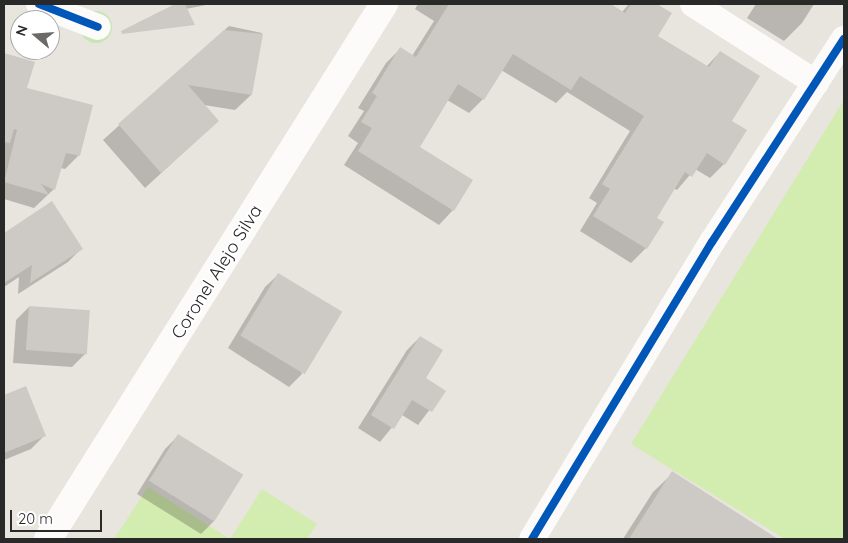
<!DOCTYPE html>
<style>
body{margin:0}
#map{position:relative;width:848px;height:543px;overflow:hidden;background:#e8e4de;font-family:Quicksand,sans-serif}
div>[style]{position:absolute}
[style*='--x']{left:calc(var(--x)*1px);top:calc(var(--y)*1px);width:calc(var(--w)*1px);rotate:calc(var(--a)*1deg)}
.green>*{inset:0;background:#c6e7b3}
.round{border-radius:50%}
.pitch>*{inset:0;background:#d3ecb0}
.shadow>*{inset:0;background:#0003}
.building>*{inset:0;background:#cdcac5;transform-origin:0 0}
.street>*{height:26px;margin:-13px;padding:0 13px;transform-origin:13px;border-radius:13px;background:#fcfbfa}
.secondary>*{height:28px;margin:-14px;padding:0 14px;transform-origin:14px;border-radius:14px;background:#fcfbfa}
.cycleway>*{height:8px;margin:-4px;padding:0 4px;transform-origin:4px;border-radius:4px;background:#0057b8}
span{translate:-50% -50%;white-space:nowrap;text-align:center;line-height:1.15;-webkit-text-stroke:4.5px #fff;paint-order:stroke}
.street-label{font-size:18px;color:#292929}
.frame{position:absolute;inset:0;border:5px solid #292929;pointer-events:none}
.north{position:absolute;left:10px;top:10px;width:50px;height:50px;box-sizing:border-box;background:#fff;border:1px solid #a9a9a9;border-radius:50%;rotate:288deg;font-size:14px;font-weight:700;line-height:20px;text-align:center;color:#292929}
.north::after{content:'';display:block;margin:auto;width:18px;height:22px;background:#6c6a68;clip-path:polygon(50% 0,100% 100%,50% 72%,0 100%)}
.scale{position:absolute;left:10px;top:510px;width:92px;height:22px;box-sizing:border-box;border:2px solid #292929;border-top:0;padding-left:6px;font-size:15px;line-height:18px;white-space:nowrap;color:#292929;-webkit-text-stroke:4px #fff;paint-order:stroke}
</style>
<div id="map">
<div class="green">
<i class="round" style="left:80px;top:11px;width:32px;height:32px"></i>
</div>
<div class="pitch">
<i style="clip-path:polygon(844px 100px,844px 539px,785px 539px,631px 444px)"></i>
<i style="clip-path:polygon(148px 487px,230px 539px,262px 489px,317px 524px,307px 539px,114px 539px)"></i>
</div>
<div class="shadow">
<i style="clip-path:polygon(185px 4px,211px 4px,186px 9px)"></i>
<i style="clip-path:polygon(418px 4px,609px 4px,622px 12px,629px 4px,655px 4px,670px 13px,656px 36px,706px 67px,720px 52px,731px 121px,724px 164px,710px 178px,695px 169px,677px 190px,673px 188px,655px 218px,646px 248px,631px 263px,580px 231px,597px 203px,589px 198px,630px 131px,567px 92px,556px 103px,501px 70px,483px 99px,469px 113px,447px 100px,418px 147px,472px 180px,453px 210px,439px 225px,344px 165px,358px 143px,348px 136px,364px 111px,358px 108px,386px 63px,400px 49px,412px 56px,434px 21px,415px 9px)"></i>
<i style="clip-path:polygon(756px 4px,814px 4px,802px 23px,784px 41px,747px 18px)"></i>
<i style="clip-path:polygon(229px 26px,262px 33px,251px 95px,235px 110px,204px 105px,218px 121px,145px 188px,103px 140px)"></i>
<i style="clip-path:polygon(4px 54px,33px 63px,25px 88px,92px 106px,78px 156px,65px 169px,60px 168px,54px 189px,34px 208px,4px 199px)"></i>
<i style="clip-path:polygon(52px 203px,81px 249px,68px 262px,18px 294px,19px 277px,4px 287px,4px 234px)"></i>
<i style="clip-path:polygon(279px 274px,302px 374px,289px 387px,228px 348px,265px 287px)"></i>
<i style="clip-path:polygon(29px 307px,85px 354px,72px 367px,13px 363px,16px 320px)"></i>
<i style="clip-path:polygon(420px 337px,424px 379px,444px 391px,418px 425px,402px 415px,380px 442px,358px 428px,407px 350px)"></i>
<i style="clip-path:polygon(25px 388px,44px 436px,31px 449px,4px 460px,4px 397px)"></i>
<i style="clip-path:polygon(178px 436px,242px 475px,214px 521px,201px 534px,137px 494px,165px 449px)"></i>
<i style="clip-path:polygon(673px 473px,776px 539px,623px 539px,653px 492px)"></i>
</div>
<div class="building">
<i style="clip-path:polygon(175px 4px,185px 4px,195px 25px,122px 34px,121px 31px)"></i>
<i style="clip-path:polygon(449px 4px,611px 4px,625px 13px,631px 4px,657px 4px,672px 13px,658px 36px,709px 67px,720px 51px,760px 76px,732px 121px,747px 130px,725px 165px,707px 153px,692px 177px,685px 172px,657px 218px,664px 222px,647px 249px,593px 216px,610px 189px,602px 184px,644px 116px,580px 76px,571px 90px,513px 54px,484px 100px,458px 84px,420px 147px,473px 180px,454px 211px,358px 151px,372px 128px,361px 122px,377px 96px,372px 93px,400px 47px,416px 57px)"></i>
<i style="clip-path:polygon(224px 30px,263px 34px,252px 95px,188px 85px,219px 121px,161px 173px,118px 124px)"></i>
<i style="clip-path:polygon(4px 53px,35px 62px,27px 88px,93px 105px,80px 156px,66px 153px,55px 190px,41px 184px,49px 195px,4px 182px,17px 130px,14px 129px,10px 143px,4px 142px)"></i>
<i style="clip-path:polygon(52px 201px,83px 249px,30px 283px,32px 265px,4px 283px,4px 233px)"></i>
<i style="left:278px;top:273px;width:75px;height:73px;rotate:31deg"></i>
<i style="left:29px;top:306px;width:61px;height:44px;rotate:4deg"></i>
<i style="clip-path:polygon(420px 336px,443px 350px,426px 378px,446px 391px,432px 412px,412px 400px,394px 429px,371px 415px)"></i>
<i style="clip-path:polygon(26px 386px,46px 436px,4px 453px,4px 395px)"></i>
<i style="left:178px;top:434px;width:77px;height:55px;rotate:32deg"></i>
<i style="clip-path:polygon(672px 471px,778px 539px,629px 539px)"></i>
</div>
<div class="street">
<i style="--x:39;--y:4;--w:63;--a:21.3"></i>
<i style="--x:693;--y:4;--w:146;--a:32.7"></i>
<i style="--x:532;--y:539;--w:347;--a:-58.8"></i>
<i style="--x:712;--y:242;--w:242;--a:-57"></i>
</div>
<div class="secondary">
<i style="--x:48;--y:539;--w:632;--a:-57.87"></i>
</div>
<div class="cycleway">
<i style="--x:39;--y:4;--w:63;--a:21.3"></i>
<i style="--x:532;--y:539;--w:347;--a:-58.8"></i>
<i style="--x:712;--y:242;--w:242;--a:-57"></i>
</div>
<div class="street-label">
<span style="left:217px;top:272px;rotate:-58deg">Coronel Alejo Silva</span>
</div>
<div class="frame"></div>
<div class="north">N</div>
<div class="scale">20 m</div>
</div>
